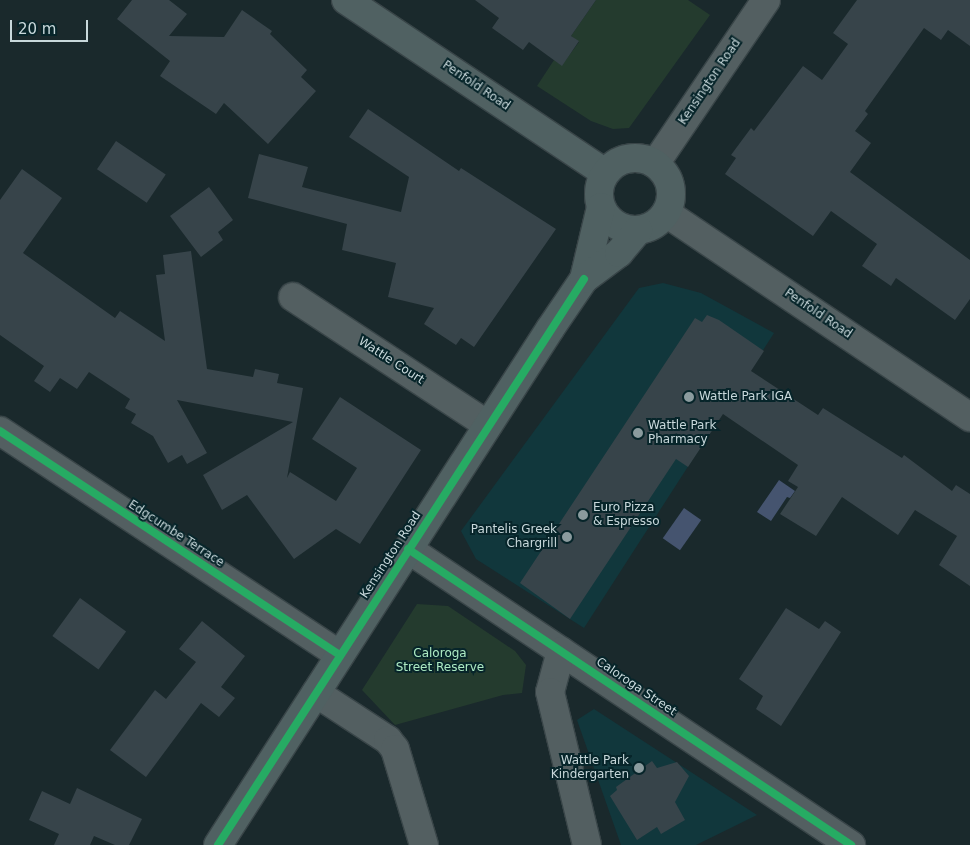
<!DOCTYPE html>
<style>
body{margin:0}
#map{position:relative;width:970px;height:845px;overflow:hidden;background:#1a292c;font-family:"DejaVu Sans",sans-serif}
div>[style]{position:absolute}
[style*='--x']{left:calc(var(--x)*1px);top:calc(var(--y)*1px);width:calc(var(--w)*1px);rotate:calc(var(--a)*1deg)}
.built>*{inset:0;background:#11373c}
.green>*{inset:0;background:#243b2e}
.water>*{inset:0;background:#45546f;transform-origin:0 0}
.building>*{inset:0;background:#37444a;transform-origin:0 0}
.roads{filter:drop-shadow(1px 0 #394548) drop-shadow(-1px 0 #394548) drop-shadow(0 1px #394548) drop-shadow(0 -1px #394548)}
.minor>*{height:28px;margin:-14px;padding:0 14px;transform-origin:14px;border-radius:14px;background:#535f61}
.major>*{height:28px;margin:-14px;padding:0 14px;transform-origin:14px;border-radius:14px;background:#506162}
.major>.ring{margin:-14px;padding:0;box-sizing:content-box;background:none;border:28px solid #506162;border-radius:50%}
.cycleway>*{height:8px;margin:-4px;padding:0 4px;transform-origin:4px;border-radius:4px;background:#26ab63}
.dots>*{width:14px;height:14px;translate:-50% -50%;box-sizing:border-box;border:2px solid #07252a;border-radius:50%}
span{translate:-50% -50%;white-space:nowrap;text-align:center;line-height:1.15;-webkit-text-stroke:4px #07252a;paint-order:stroke}
.street-label{font-size:12px;color:#c8d8db}
.poi-label{font-size:12px;color:#c8d8db}
.left{translate:0 -50%;text-align:left}
.right{translate:-100% -50%;text-align:right}
.park-label{font-size:12px;color:#adeac3}
.scale{position:absolute;left:10px;top:20px;width:78px;height:22px;box-sizing:border-box;border:2px solid #c8d8db;border-top:0;padding-left:6px;font-size:15px;line-height:18px;white-space:nowrap;color:#c8d8db;-webkit-text-stroke:4px #07252a;paint-order:stroke}
</style>
<div id="map">
<div class="built">
<i style="clip-path:polygon(663px 283px,701px 293px,774px 333px,584px 628px,476px 559px,461px 531px,639px 288px)"></i>
<i style="clip-path:polygon(594px 709px,757px 815px,696px 845px,621px 845px,577px 720px)"></i>
</div>
<div class="green">
<i style="clip-path:polygon(596px 0,688px 0,710px 15px,629px 128px,613px 129px,591px 121px,537px 86px,554px 60px,562px 65px,579px 42px,571px 36px)"></i>
<i style="clip-path:polygon(417px 604px,448px 606px,515px 651px,526px 665px,522px 693px,503px 695px,395px 725px,362px 690px)"></i>
</div>
<div class="water">
<i style="clip-path:polygon(779px 480px,795px 491px,790px 498px,787px 497px,771px 521px,757px 512px)"></i>
<i style="left:684px;top:508px;width:21px;height:37px;rotate:35deg"></i>
</div>
<div class="building">
<i style="clip-path:polygon(132px 0,169px 0,187px 14px,169px 36px,224px 37px,242px 10px,272px 31px,270px 34px,307px 70px,301px 77px,316px 91px,268px 144px,224px 103px,216px 114px,160px 76px,170px 61px,117px 19px)"></i>
<i style="clip-path:polygon(475px 0,596px 0,571px 36px,579px 41px,562px 66px,529px 42px,523px 50px,492px 28px,499px 18px)"></i>
<i style="clip-path:polygon(857px 0,970px 0,970px 46px,948px 30px,941px 40px,924px 28px,865px 111px,868px 114px,855px 131px,871px 143px,850px 172px,970px 260px,970px 299px,955px 320px,896px 278px,891px 286px,862px 266px,877px 244px,831px 211px,813px 236px,725px 174px,736px 158px,731px 155px,751px 128px,754px 131px,803px 66px,822px 80px,848px 44px,833px 33px)"></i>
<i style="clip-path:polygon(368px 109px,459px 171px,461px 168px,556px 229px,474px 347px,461px 338px,456px 345px,424px 324px,434px 308px,388px 297px,396px 263px,342px 250px,347px 224px,248px 198px,259px 154px,308px 167px,302px 187px,401px 212px,409px 177px,349px 137px)"></i>
<i style="left:116px;top:141px;width:60px;height:34px;rotate:34deg"></i>
<i style="clip-path:polygon(22px 169px,62px 198px,23px 253px,115px 318px,120px 311px,165px 341px,156px 275px,165px 274px,163px 255px,191px 251px,207px 369px,253px 377px,255px 369px,279px 374px,277px 383px,303px 388px,287px 478px,290px 472px,336px 501px,357px 468px,312px 439px,340px 397px,421px 450px,360px 544px,336px 529px,294px 559px,247px 495px,222px 510px,203px 475px,293px 422px,177px 400px,207px 453px,187px 464px,182px 455px,168px 463px,153px 436px,131px 423px,136px 414px,125px 408px,130px 399px,89px 372px,77px 389px,60px 378px,50px 392px,34px 381px,44px 366px,0 335px,0 200px)"></i>
<i style="clip-path:polygon(209px 187px,233px 220px,218px 232px,223px 240px,201px 257px,170px 216px)"></i>
<i style="clip-path:polygon(707px 315px,719px 320px,764px 351px,751px 371px,818px 415px,823px 408px,902px 458px,904px 455px,952px 491px,956px 485px,970px 494px,970px 586px,939px 565px,957px 536px,915px 510px,898px 535px,842px 497px,816px 536px,780px 514px,798px 487px,788px 481px,798px 465px,723px 414px,688px 467px,676px 459px,570px 619px,520px 583px,695px 318px,702px 322px)"></i>
<i style="left:80px;top:598px;width:57px;height:47px;rotate:36deg"></i>
<i style="clip-path:polygon(786px 608px,819px 629px,825px 621px,841px 632px,781px 726px,756px 709px,763px 696px,739px 679px)"></i>
<i style="clip-path:polygon(202px 621px,245px 656px,221px 687px,235px 698px,219px 717px,201px 703px,146px 777px,110px 750px,155px 690px,166px 699px,196px 662px,179px 649px)"></i>
<i style="clip-path:polygon(652px 761px,657px 768px,677px 762px,689px 776px,675px 802px,685px 820px,661px 834px,657px 827px,637px 840px,610px 796px,617px 790px,616px 787px)"></i>
<i style="clip-path:polygon(77px 788px,142px 819px,129px 845px,115px 845px,94px 836px,90px 845px,54px 845px,59px 834px,29px 820px,42px 791px,70px 804px)"></i>
</div>
<div class="roads">
<div class="minor">
<i style="--x:655;--y:164;--w:198;--a:-55.9"></i>
<i style="--x:666;--y:213;--w:366;--a:33.9"></i>
<i style="--x:293;--y:297;--w:233;--a:33.3"></i>
<i style="--x:0;--y:431;--w:407;--a:33.4"></i>
<i style="--x:408;--y:549;--w:533;--a:33.75"></i>
<i style="--x:561;--y:651;--w:42;--a:105"></i>
<i style="--x:550;--y:692;--w:157;--a:76.4"></i>
<i style="--x:316;--y:693;--w:86;--a:33.1"></i>
<i style="--x:388;--y:740;--w:11;--a:52"></i>
<i style="--x:395;--y:749;--w:100;--a:73.2"></i>
</div>
<div class="major">
<i style="--x:346;--y:0;--w:311;--a:33.7"></i>
<i class="ring" style="left:599px;top:158px;width:44px;height:44px"></i>
<i style="--x:584;--y:279;--w:74;--a:-76.7"></i>
<i style="--x:218;--y:845;--w:614;--a:-57.24"></i>
<i style="--x:550;--y:329;--w:60;--a:-55.8"></i>
<i style="--x:584;--y:279;--w:44;--a:-36.6"></i>
<i style="--x:619;--y:253;--w:30;--a:-50"></i>
</div>
</div>
<div class="cycleway">
<i style="--x:0;--y:431;--w:407;--a:33.4"></i>
<i style="--x:408;--y:549;--w:533;--a:33.75"></i>
<i style="--x:218;--y:845;--w:674;--a:-57.11"></i>
</div>
<div class="dots">
<i style="left:689px;top:397px;background:#8b9b9e"></i>
<i style="left:638px;top:433px;background:#8b9b9e"></i>
<i style="left:583px;top:515px;background:#8b9b9e"></i>
<i style="left:567px;top:537px;background:#8b9b9e"></i>
<i style="left:639px;top:768px;background:#8b9b9e"></i>
</div>
<div class="street-label">
<span style="left:710px;top:82px;rotate:-56deg">Kensington Road</span>
<span style="left:476px;top:86px;rotate:34deg">Penfold Road</span>
<span style="left:818px;top:314px;rotate:34deg">Penfold Road</span>
<span style="left:391px;top:361px;rotate:33deg">Wattle Court</span>
<span style="left:176px;top:534px;rotate:33deg">Edgcumbe Terrace</span>
<span style="left:391px;top:555px;rotate:-57deg">Kensington Road</span>
<span style="left:636px;top:687px;rotate:34deg">Caloroga Street</span>
</div>
<div class="poi-label">
<span class="left" style="left:699px;top:397px">Wattle Park IGA</span>
<span class="left" style="left:648px;top:433px">Wattle Park<br>Pharmacy</span>
<span class="left" style="left:593px;top:515px">Euro Pizza<br>&amp; Espresso</span>
<span class="right" style="left:557px;top:537px">Pantelis Greek<br>Chargrill</span>
<span class="right" style="left:629px;top:768px">Wattle Park<br>Kindergarten</span>
</div>
<div class="park-label">
<span style="left:440px;top:661px">Caloroga<br>Street Reserve</span>
</div>
<div class="scale">20 m</div>
</div>
